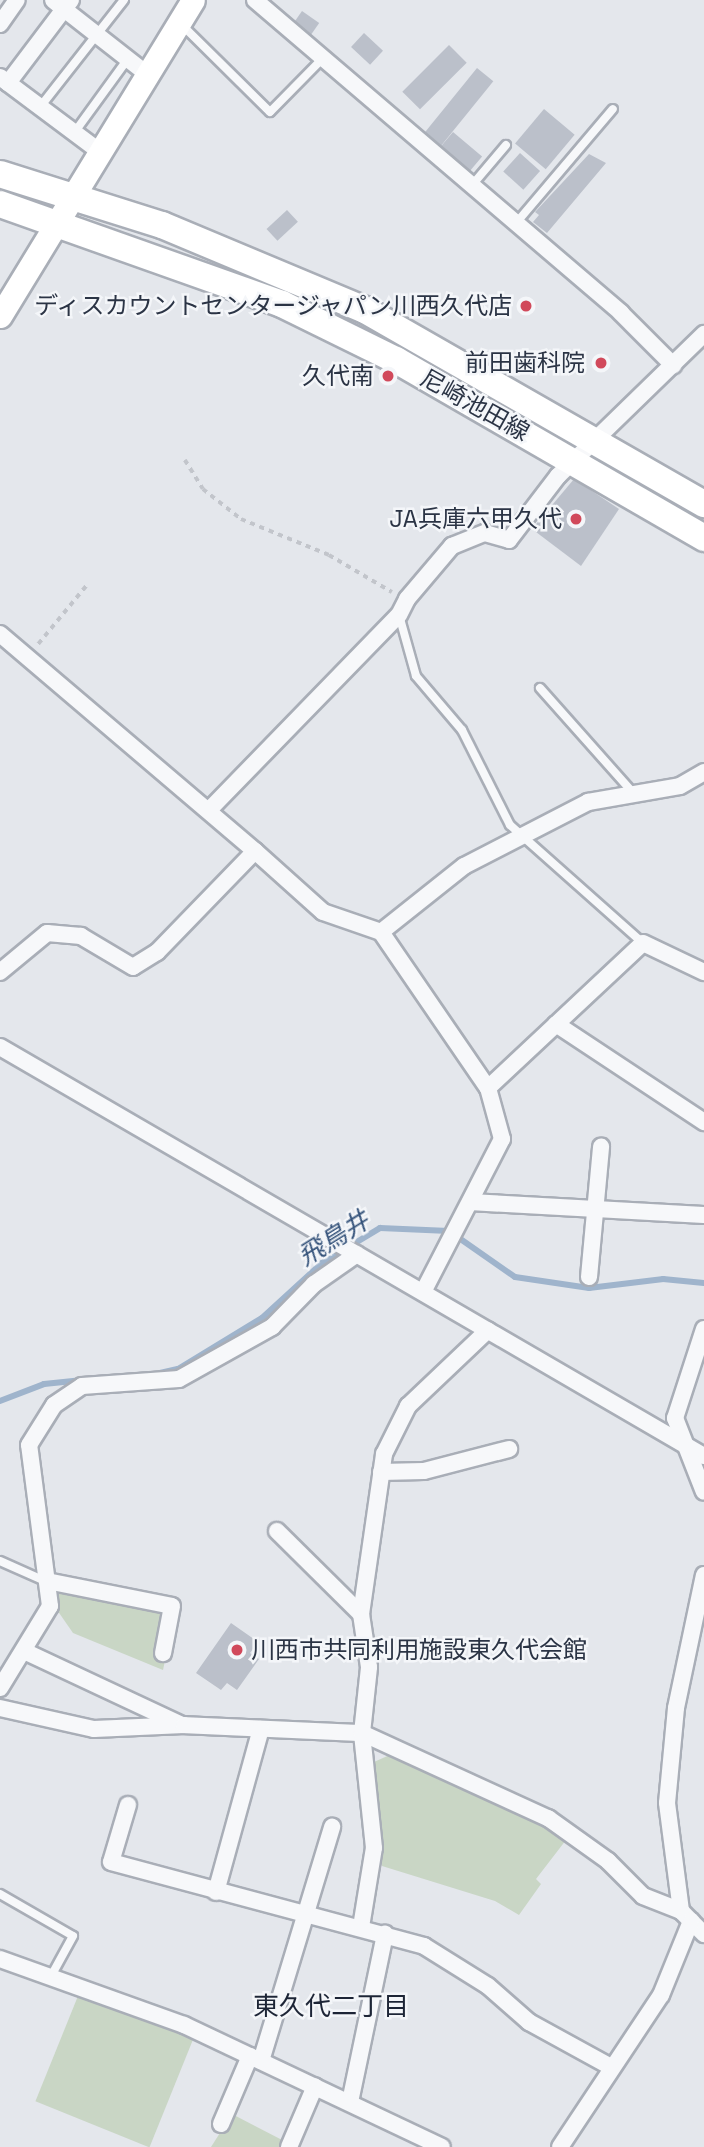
<!DOCTYPE html>
<meta charset="utf-8">
<style>
body{margin:0}
#map{position:relative;width:704px;height:2147px;overflow:hidden;background:#e4e7ec;font-family:"Space Grotesk","Noto Sans JP",sans-serif}
div>[style]{position:absolute}
[style*='--x']{left:calc(var(--x)*1px);top:calc(var(--y)*1px);width:calc(var(--w)*1px);rotate:calc(var(--a)*1deg)}
.green>*{inset:0;background:#c9d6c5;transform-origin:0 0}
.stream>*{height:6px;margin:-3px;padding:0 3px;transform-origin:3px;border-radius:3px;background:#9fb4cc}
.building>*{inset:0;background:#bbc0ca;transform-origin:0 0}
.path>*{height:3.5px;margin-top:-1.75px;transform-origin:0;background:repeating-linear-gradient(90deg,#c2c5cb 0 5px,transparent 0 10px)}
.roads{filter:drop-shadow(2px 0 #a9aeb7) drop-shadow(-2px 0 #a9aeb7) drop-shadow(0 2px #a9aeb7) drop-shadow(0 -2px #a9aeb7)}
.lane>*{height:8px;margin:-4px;padding:0 4px;transform-origin:4px;border-radius:4px;background:#f7f8fa}
.street>*{height:16px;margin:-8px;padding:0 8px;transform-origin:8px;border-radius:8px;background:#f7f8fa}
.secondary>*{height:23px;margin:-11.5px;padding:0 11.5px;transform-origin:11.5px;border-radius:11.5px;background:#fff}
.primary>*{height:26px;margin:-13px;padding:0 13px;transform-origin:13px;border-radius:13px;background:#fff}
.dots>*{width:19px;height:19px;translate:-50% -50%;box-sizing:border-box;border:4px solid #f4f6f9;border-radius:50%}
span{translate:-50% -50%;white-space:nowrap;text-align:center;line-height:1.15;-webkit-text-stroke:5px #f4f6f9;paint-order:stroke}
.poi-label{font-size:24px;color:#2b3445}
.right{translate:-100% -50%;text-align:right}
.left{translate:0 -50%;text-align:left}
.street-label{font-size:24px;color:#2b3445}
.water-label{font-size:26px;color:#34527a;font-style:italic}
.neighbourhood-label{font-size:26px;color:#1d2536}
</style>
<div id="map">
<div class="green">
<i style="clip-path:polygon(59px 1591px,175px 1615px,163px 1670px,73px 1633px,55px 1607px)"></i>
<i style="clip-path:polygon(394px 1753px,540px 1821px,566px 1840px,536px 1879px,541px 1884px,519px 1915px,495px 1901px,382px 1866px,374px 1762px)"></i>
<i style="left:80px;top:1991px;width:123px;height:119px;rotate:22deg"></i>
<i style="clip-path:polygon(232px 2114px,286px 2142px,285px 2147px,211px 2147px)"></i>
</div>
<div class="stream">
<i style="--x:160;--y:1373;--w:18;--a:-13"></i>
<i style="--x:178;--y:1369;--w:98;--a:-31.3"></i>
<i style="--x:262;--y:1318;--w:81;--a:-42.5"></i>
<i style="--x:322;--y:1263;--w:68;--a:-31.1"></i>
<i style="--x:380;--y:1228;--w:69;--a:2.5"></i>
<i style="--x:449;--y:1231;--w:80;--a:34.9"></i>
<i style="--x:515;--y:1277;--w:75;--a:8.5"></i>
<i style="--x:589;--y:1288;--w:75;--a:-6.9"></i>
<i style="--x:663;--y:1279;--w:41;--a:5.6"></i>
<i style="--x:0;--y:1401;--w:47;--a:-21.1"></i>
<i style="--x:44;--y:1384;--w:39;--a:-6"></i>
</div>
<div class="building">
<i style="left:302px;top:11px;width:21px;height:21px;rotate:35deg"></i>
<i style="left:364px;top:33px;width:26px;height:19px;rotate:43deg"></i>
<i style="left:449px;top:45px;width:25px;height:66px;rotate:45deg"></i>
<i style="left:477px;top:68px;width:21px;height:83px;rotate:39deg"></i>
<i style="left:544px;top:109px;width:40px;height:45px;rotate:40deg"></i>
<i style="left:453px;top:132px;width:38px;height:21px;rotate:40deg"></i>
<i style="left:520px;top:153px;width:27px;height:25px;rotate:42deg"></i>
<i style="clip-path:polygon(589px 154px,606px 163px,547px 233px,533px 222px,539px 215px,535px 212px)"></i>
<i style="left:287px;top:210px;width:16px;height:28px;rotate:47deg"></i>
<i style="clip-path:polygon(574px 479px,619px 509px,581px 566px,532px 529px)"></i>
<i style="clip-path:polygon(231px 1623px,258px 1642px,250px 1653px,259px 1659px,237px 1690px,227px 1683px,221px 1690px,196px 1673px)"></i>
</div>
<div class="path">
<i style="--x:185;--y:460;--w:34;--a:58"></i>
<i style="--x:203;--y:489;--w:48;--a:38.3"></i>
<i style="--x:241;--y:519;--w:95;--a:22.2"></i>
<i style="--x:329;--y:555;--w:73;--a:30.4"></i>
<i style="--x:38;--y:644;--w:75;--a:-50.4"></i>
</div>
<div class="roads">
<div class="lane">
<i style="--x:181;--y:24;--w:125;--a:44.7"></i>
<i style="--x:270;--y:112;--w:74;--a:-45.5"></i>
<i style="--x:40;--y:107;--w:136;--a:-51.9"></i>
<i style="--x:74;--y:133;--w:90;--a:-54"></i>
<i style="--x:473;--y:184;--w:51;--a:-49.8"></i>
<i style="--x:517;--y:222;--w:148;--a:-49.7"></i>
<i style="--x:399;--y:615;--w:63;--a:74.4"></i>
<i style="--x:416;--y:676;--w:71;--a:49.6"></i>
<i style="--x:462;--y:730;--w:106;--a:63.2"></i>
<i style="--x:510;--y:825;--w:178;--a:41.6"></i>
<i style="--x:540;--y:688;--w:142;--a:48.4"></i>
<i style="--x:0;--y:1561;--w:49;--a:24"></i>
<i style="--x:0;--y:1894;--w:84;--a:29.9"></i>
<i style="--x:73;--y:1936;--w:48;--a:118.7"></i>
</div>
<div class="street">
<i style="--x:71;--y:0;--w:11;--a:128"></i>
<i style="--x:64;--y:9;--w:105;--a:38.1"></i>
<i style="--x:255;--y:0;--w:482;--a:40.5"></i>
<i style="--x:621;--y:313;--w:74;--a:45"></i>
<i style="--x:0;--y:24;--w:29;--a:-55"></i>
<i style="--x:0;--y:77;--w:124;--a:36.8"></i>
<i style="--x:8;--y:83;--w:93;--a:-52.9"></i>
<i style="--x:64;--y:9;--w:14;--a:-141"></i>
<i style="--x:0;--y:634;--w:335;--a:40.4"></i>
<i style="--x:255;--y:851;--w:141;--a:134.1"></i>
<i style="--x:157;--y:952;--w:28;--a:148"></i>
<i style="--x:133;--y:967;--w:61;--a:-149.2"></i>
<i style="--x:81;--y:936;--w:34;--a:-175"></i>
<i style="--x:47;--y:933;--w:61;--a:140.3"></i>
<i style="--x:211;--y:808;--w:269;--a:-45.8"></i>
<i style="--x:399;--y:615;--w:18;--a:-63"></i>
<i style="--x:407;--y:599;--w:70;--a:-49.7"></i>
<i style="--x:452;--y:546;--w:35;--a:-22"></i>
<i style="--x:485;--y:533;--w:25;--a:16"></i>
<i style="--x:509;--y:540;--w:81;--a:-52.6"></i>
<i style="--x:558;--y:476;--w:204;--a:-44.2"></i>
<i style="--x:255;--y:851;--w:91;--a:41.9"></i>
<i style="--x:323;--y:912;--w:61;--a:19"></i>
<i style="--x:381;--y:932;--w:106;--a:-38.5"></i>
<i style="--x:464;--y:866;--w:140;--a:-27.3"></i>
<i style="--x:588;--y:802;--w:93;--a:-9.9"></i>
<i style="--x:680;--y:786;--w:28;--a:-30"></i>
<i style="--x:381;--y:932;--w:189;--a:55.6"></i>
<i style="--x:488;--y:1088;--w:53;--a:74.6"></i>
<i style="--x:502;--y:1139;--w:172;--a:117.3"></i>
<i style="--x:556;--y:1024;--w:178;--a:33.5"></i>
<i style="--x:0;--y:1047;--w:814;--a:30.16"></i>
<i style="--x:488;--y:1088;--w:212;--a:-43.1"></i>
<i style="--x:643;--y:943;--w:68;--a:25.4"></i>
<i style="--x:470;--y:1202;--w:234;--a:3.2"></i>
<i style="--x:589;--y:1277;--w:131;--a:-84.7"></i>
<i style="--x:704;--y:1329;--w:94;--a:108"></i>
<i style="--x:675;--y:1418;--w:79;--a:68.6"></i>
<i style="--x:381;--y:1472;--w:43;--a:-1.3"></i>
<i style="--x:424;--y:1471;--w:88;--a:-14.5"></i>
<i style="--x:277;--y:1531;--w:118;--a:44.7"></i>
<i style="--x:704;--y:1575;--w:136;--a:101.9"></i>
<i style="--x:676;--y:1708;--w:95;--a:95.4"></i>
<i style="--x:667;--y:1803;--w:109;--a:82.6"></i>
<i style="--x:681;--y:1911;--w:33;--a:45"></i>
<i style="--x:47;--y:1581;--w:127;--a:11.3"></i>
<i style="--x:172;--y:1606;--w:48;--a:100.8"></i>
<i style="--x:24;--y:1651;--w:172;--a:25.1"></i>
<i style="--x:0;--y:1688;--w:96;--a:-58.6"></i>
<i style="--x:50;--y:1606;--w:162;--a:-97.4"></i>
<i style="--x:29;--y:1445;--w:47;--a:-58"></i>
<i style="--x:54;--y:1405;--w:34;--a:-34"></i>
<i style="--x:82;--y:1386;--w:97;--a:-4.1"></i>
<i style="--x:179;--y:1379;--w:107;--a:-29.2"></i>
<i style="--x:272;--y:1327;--w:60;--a:-45.7"></i>
<i style="--x:314;--y:1284;--w:52;--a:-34.9"></i>
<i style="--x:0;--y:1708;--w:96;--a:12.6"></i>
<i style="--x:94;--y:1729;--w:90;--a:-2.5"></i>
<i style="--x:184;--y:1725;--w:178;--a:2.6"></i>
<i style="--x:362;--y:1733;--w:205;--a:24.6"></i>
<i style="--x:548;--y:1818;--w:74;--a:35.6"></i>
<i style="--x:608;--y:1861;--w:49;--a:45"></i>
<i style="--x:643;--y:1896;--w:41;--a:21.5"></i>
<i style="--x:128;--y:1805;--w:59;--a:106.6"></i>
<i style="--x:111;--y:1862;--w:324;--a:15"></i>
<i style="--x:424;--y:1946;--w:75;--a:32"></i>
<i style="--x:488;--y:1986;--w:55;--a:41.3"></i>
<i style="--x:529;--y:2022;--w:91;--a:28.8"></i>
<i style="--x:216;--y:1892;--w:169;--a:-74.6"></i>
<i style="--x:361;--y:1927;--w:80;--a:-80.7"></i>
<i style="--x:374;--y:1848;--w:116;--a:-96"></i>
<i style="--x:362;--y:1733;--w:66;--a:-83.9"></i>
<i style="--x:369;--y:1667;--w:54;--a:-98.6"></i>
<i style="--x:361;--y:1614;--w:162;--a:-81.8"></i>
<i style="--x:384;--y:1454;--w:54;--a:-63.4"></i>
<i style="--x:408;--y:1406;--w:110;--a:-43.5"></i>
<i style="--x:0;--y:1959;--w:195;--a:19.7"></i>
<i style="--x:184;--y:2025;--w:285;--a:25.3"></i>
<i style="--x:261;--y:2061;--w:245;--a:-73.1"></i>
<i style="--x:350;--y:2102;--w:172;--a:-78.2"></i>
<i style="--x:221;--y:2124;--w:74;--a:-66.9"></i>
<i style="--x:289;--y:2147;--w:66;--a:-66.9"></i>
<i style="--x:560;--y:2147;--w:182;--a:-56.4"></i>
<i style="--x:661;--y:1995;--w:80;--a:-67.9"></i>
</div>
<div class="secondary">
<i style="--x:0;--y:316;--w:370;--a:-58.6"></i>
</div>
<div class="primary">
<i style="--x:0;--y:174;--w:170;--a:17.5"></i>
<i style="--x:162;--y:225;--w:220;--a:22.7"></i>
<i style="--x:365;--y:310;--w:391;--a:29.8"></i>
<i style="--x:0;--y:204;--w:299;--a:19.5"></i>
<i style="--x:282;--y:304;--w:127;--a:26.2"></i>
<i style="--x:396;--y:360;--w:356;--a:30"></i>
</div>
</div>
<div class="dots">
<i style="left:526px;top:306px;background:#d1495b"></i>
<i style="left:601px;top:363px;background:#d1495b"></i>
<i style="left:388px;top:376px;background:#d1495b"></i>
<i style="left:576px;top:519px;background:#d1495b"></i>
<i style="left:237px;top:1650px;background:#d1495b"></i>
</div>
<div class="poi-label">
<span class="right" style="left:512px;top:306px">ディスカウントセンタージャパン川西久代店</span>
<span class="right" style="left:585px;top:363px">前田歯科院</span>
<span class="right" style="left:374px;top:376px">久代南</span>
<span class="right" style="left:562px;top:519px">JA兵庫六甲久代</span>
<span class="left" style="left:251px;top:1650px">川西市共同利用施設東久代会館</span>
</div>
<div class="street-label">
<span style="left:475px;top:405px;rotate:29deg">尼崎池田線</span>
</div>
<div class="water-label">
<span style="left:334px;top:1239px;rotate:-32deg">飛鳥井</span>
</div>
<div class="neighbourhood-label">
<span style="left:331px;top:2007px">東久代二丁目</span>
</div>
</div>
